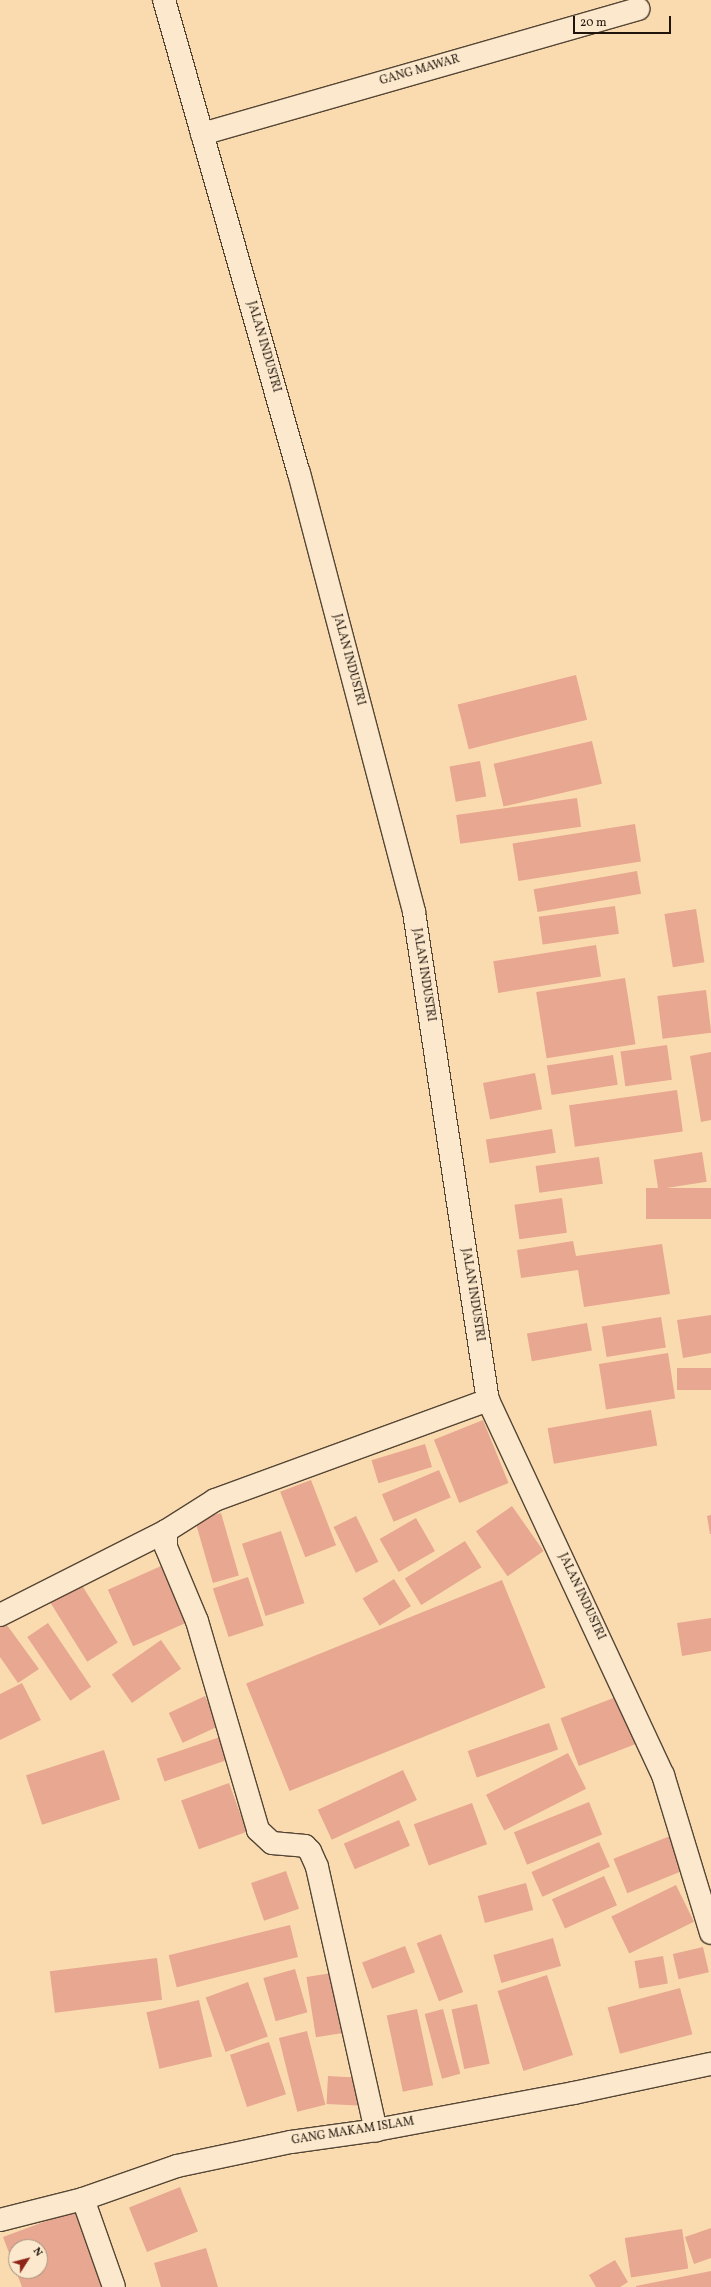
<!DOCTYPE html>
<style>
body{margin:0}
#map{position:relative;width:711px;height:2287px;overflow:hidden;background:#fadbb0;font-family:Vollkorn,serif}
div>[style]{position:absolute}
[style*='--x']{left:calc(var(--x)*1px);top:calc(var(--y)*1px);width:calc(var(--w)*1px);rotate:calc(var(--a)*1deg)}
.building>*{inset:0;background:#e8a790;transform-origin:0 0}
.roads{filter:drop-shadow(1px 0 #554635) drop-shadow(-1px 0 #554635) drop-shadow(0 1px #554635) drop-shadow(0 -1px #554635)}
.street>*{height:22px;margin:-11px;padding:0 11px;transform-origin:11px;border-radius:11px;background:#fce8cc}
.secondary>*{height:22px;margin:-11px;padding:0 11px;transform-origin:11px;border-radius:11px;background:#fce8cc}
span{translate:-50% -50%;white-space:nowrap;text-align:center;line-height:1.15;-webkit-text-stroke:3px #fce8cc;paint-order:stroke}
.street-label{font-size:12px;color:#1e140c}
.north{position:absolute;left:8px;top:2239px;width:40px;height:40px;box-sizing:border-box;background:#fce8cc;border:1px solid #a3937f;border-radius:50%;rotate:54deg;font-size:11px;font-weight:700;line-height:16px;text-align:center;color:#1e140c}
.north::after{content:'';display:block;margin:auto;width:14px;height:18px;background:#8f2418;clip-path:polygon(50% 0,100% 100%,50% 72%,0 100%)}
.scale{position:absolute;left:573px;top:16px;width:98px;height:18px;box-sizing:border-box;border:2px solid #1e140c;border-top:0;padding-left:5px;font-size:12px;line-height:14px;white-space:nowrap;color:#1e140c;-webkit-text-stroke:3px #fce8cc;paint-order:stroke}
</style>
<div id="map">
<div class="building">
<i style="left:576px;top:675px;width:46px;height:122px;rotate:76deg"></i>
<i style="left:592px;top:741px;width:44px;height:101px;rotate:77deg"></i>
<i style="left:480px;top:761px;width:36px;height:31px;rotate:80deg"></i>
<i style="left:577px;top:798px;width:29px;height:122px;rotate:82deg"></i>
<i style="left:635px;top:824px;width:38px;height:124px;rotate:81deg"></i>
<i style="left:637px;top:871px;width:23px;height:105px;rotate:80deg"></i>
<i style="left:615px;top:906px;width:28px;height:77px;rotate:82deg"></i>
<i style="left:696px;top:909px;width:54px;height:32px;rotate:81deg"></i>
<i style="left:596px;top:945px;width:32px;height:104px;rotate:81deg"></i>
<i style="left:625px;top:978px;width:67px;height:90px;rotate:81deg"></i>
<i style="left:706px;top:990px;width:43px;height:49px;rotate:83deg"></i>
<i style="left:667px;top:1045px;width:35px;height:47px;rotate:82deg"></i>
<i style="clip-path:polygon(711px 1052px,711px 1120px,701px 1122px,690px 1056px)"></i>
<i style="left:613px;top:1055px;width:30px;height:67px;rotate:81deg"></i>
<i style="left:535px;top:1073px;width:37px;height:53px;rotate:79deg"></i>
<i style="left:677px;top:1090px;width:42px;height:109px;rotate:82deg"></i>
<i style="left:552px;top:1129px;width:24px;height:67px;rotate:81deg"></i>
<i style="left:702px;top:1152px;width:30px;height:49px;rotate:81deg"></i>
<i style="left:599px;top:1157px;width:27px;height:64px;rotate:82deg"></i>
<i style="left:711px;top:1188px;width:31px;height:65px;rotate:90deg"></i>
<i style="left:562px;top:1198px;width:35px;height:48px;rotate:82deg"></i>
<i style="clip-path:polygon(573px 1241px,576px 1256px,662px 1244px,670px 1294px,584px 1307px,578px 1270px,521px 1278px,517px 1250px)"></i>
<i style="clip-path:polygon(711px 1315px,711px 1353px,683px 1358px,677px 1320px)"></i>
<i style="left:661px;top:1317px;width:31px;height:60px;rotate:81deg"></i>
<i style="left:587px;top:1323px;width:28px;height:61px;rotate:80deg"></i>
<i style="left:668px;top:1353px;width:46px;height:70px;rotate:81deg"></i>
<i style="left:711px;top:1368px;width:22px;height:34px;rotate:90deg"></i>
<i style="left:651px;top:1410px;width:36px;height:105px;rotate:80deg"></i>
<i style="left:483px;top:1420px;width:68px;height:53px;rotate:68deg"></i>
<i style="left:425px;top:1444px;width:24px;height:56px;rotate:73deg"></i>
<i style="left:439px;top:1470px;width:30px;height:62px;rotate:67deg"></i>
<i style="left:311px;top:1480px;width:70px;height:33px;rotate:69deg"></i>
<i style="left:512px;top:1506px;width:55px;height:44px;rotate:55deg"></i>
<i style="left:221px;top:1513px;width:65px;height:27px;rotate:74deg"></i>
<i style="clip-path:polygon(711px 1515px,711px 1534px,710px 1534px,707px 1516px)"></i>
<i style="left:356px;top:1516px;width:51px;height:25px;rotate:64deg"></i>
<i style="left:416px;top:1518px;width:38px;height:42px;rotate:60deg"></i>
<i style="left:281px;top:1531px;width:76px;height:41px;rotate:72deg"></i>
<i style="left:465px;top:1541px;width:31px;height:71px;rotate:58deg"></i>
<i style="left:170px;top:1562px;width:62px;height:68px;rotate:66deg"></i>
<i style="left:248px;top:1577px;width:51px;height:37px;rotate:72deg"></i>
<i style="left:78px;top:1579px;width:75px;height:36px;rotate:58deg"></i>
<i style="left:394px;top:1579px;width:32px;height:37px;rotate:58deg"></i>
<i style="left:502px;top:1580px;width:116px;height:276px;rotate:68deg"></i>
<i style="clip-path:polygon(711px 1618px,711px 1651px,682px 1656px,677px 1623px)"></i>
<i style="clip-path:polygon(4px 1621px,39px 1669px,18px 1683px,0 1657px,0 1623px)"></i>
<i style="left:48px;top:1623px;width:77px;height:25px;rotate:56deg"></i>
<i style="left:161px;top:1640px;width:35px;height:60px;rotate:55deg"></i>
<i style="clip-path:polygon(22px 1683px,41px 1720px,0 1740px,0 1694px)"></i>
<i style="left:624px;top:1694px;width:51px;height:68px;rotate:69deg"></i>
<i style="left:205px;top:1696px;width:33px;height:40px;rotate:65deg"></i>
<i style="left:549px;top:1723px;width:28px;height:86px;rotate:71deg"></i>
<i style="left:220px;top:1737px;width:24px;height:67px;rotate:71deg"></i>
<i style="left:104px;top:1750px;width:52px;height:82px;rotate:72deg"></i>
<i style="left:568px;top:1753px;width:40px;height:92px;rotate:63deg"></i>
<i style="left:403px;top:1770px;width:33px;height:94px;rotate:65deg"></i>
<i style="left:229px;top:1783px;width:52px;height:51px;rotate:70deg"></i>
<i style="left:589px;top:1802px;width:35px;height:81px;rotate:68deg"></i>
<i style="left:472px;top:1803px;width:44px;height:62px;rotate:70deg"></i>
<i style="left:399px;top:1820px;width:28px;height:60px;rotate:67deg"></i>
<i style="left:670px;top:1836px;width:37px;height:61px;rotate:68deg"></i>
<i style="left:599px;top:1842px;width:27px;height:74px;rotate:66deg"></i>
<i style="left:286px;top:1871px;width:40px;height:37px;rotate:71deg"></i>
<i style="left:604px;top:1876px;width:32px;height:57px;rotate:66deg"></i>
<i style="left:526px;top:1883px;width:28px;height:50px;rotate:75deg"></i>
<i style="left:676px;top:1885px;width:41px;height:72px;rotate:64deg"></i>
<i style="left:290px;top:1925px;width:33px;height:125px;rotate:76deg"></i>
<i style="left:441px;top:1934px;width:62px;height:26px;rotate:69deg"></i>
<i style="left:553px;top:1938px;width:29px;height:62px;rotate:74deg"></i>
<i style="left:405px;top:1946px;width:28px;height:46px;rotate:69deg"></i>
<i style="left:703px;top:1947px;width:26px;height:31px;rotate:77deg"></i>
<i style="left:663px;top:1956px;width:28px;height:29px;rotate:80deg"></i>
<i style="left:157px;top:1958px;width:42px;height:108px;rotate:83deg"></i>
<i style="left:295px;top:1969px;width:45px;height:33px;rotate:74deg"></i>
<i style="left:338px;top:1972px;width:61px;height:32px;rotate:81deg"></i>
<i style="left:547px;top:1975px;width:84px;height:52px;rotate:72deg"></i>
<i style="left:248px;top:1982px;width:58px;height:45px;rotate:70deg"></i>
<i style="left:680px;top:1988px;width:48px;height:75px;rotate:75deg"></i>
<i style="left:199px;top:2000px;width:58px;height:54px;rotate:77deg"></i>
<i style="left:477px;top:2004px;width:61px;height:26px;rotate:78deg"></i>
<i style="left:417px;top:2009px;width:78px;height:31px;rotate:78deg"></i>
<i style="left:443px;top:2009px;width:67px;height:19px;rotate:75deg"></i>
<i style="left:307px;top:2031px;width:76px;height:29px;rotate:76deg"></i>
<i style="left:269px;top:2042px;width:55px;height:41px;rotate:72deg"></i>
<i style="left:328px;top:2076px;width:36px;height:28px;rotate:3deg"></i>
<i style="left:180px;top:2187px;width:48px;height:55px;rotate:68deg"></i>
<i style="clip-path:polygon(evenodd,76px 2210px,105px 2287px,22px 2287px,3px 2237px,76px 2210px,16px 2247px,40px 2247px,40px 2271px,16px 2271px,16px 2247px)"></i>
<i style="clip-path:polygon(711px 2228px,711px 2258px,694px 2264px,685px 2237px)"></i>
<i style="left:682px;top:2229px;width:40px;height:58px;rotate:81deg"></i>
<i style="clip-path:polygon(206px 2248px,218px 2287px,161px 2287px,154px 2263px)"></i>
<i style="clip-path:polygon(615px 2260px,628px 2282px,620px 2287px,596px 2287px,589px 2275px)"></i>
<i style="clip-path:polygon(711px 2271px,711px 2287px,636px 2287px,636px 2286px)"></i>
</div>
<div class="roads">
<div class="street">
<i style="--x:202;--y:134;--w:454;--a:-16"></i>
<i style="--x:166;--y:1531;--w:16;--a:90"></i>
<i style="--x:166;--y:1547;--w:80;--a:67.3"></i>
<i style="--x:197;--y:1621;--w:218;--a:73.7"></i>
<i style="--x:258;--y:1830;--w:19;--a:43"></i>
<i style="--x:272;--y:1843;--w:33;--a:5"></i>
<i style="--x:305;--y:1846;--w:7;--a:45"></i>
<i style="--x:310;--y:1851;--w:17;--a:66"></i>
<i style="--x:317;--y:1867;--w:270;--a:77.4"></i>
<i style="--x:0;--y:1615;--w:186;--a:-26.8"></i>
<i style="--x:166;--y:1531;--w:58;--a:-32.3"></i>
<i style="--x:215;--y:1500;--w:291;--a:-20.1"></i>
<i style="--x:83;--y:2199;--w:93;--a:70.6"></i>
<i style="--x:0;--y:2220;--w:86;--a:-14.2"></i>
<i style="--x:83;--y:2199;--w:100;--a:-19.3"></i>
<i style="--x:177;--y:2166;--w:116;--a:-11.9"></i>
<i style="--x:291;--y:2142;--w:86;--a:-8"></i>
<i style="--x:376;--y:2130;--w:201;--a:-10.6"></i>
<i style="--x:574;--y:2093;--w:140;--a:-12"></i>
</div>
<div class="secondary">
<i style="--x:164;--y:0;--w:492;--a:74.1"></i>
<i style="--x:299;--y:473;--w:454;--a:75.3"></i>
<i style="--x:414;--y:912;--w:494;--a:81.4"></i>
<i style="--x:488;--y:1400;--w:414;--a:65"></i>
<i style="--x:663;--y:1775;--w:165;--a:73.1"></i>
</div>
</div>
<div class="street-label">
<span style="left:420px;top:71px;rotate:-16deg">GANG MAWAR</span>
<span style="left:263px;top:347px;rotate:74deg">JALAN INDUSTRI</span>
<span style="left:348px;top:660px;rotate:75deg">JALAN INDUSTRI</span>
<span style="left:423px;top:975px;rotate:81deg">JALAN INDUSTRI</span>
<span style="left:472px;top:1295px;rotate:81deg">JALAN INDUSTRI</span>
<span style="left:581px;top:1597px;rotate:65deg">JALAN INDUSTRI</span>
<span style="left:353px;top:2132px;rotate:-9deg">GANG MAKAM ISLAM</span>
</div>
<div class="north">N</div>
<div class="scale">20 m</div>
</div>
